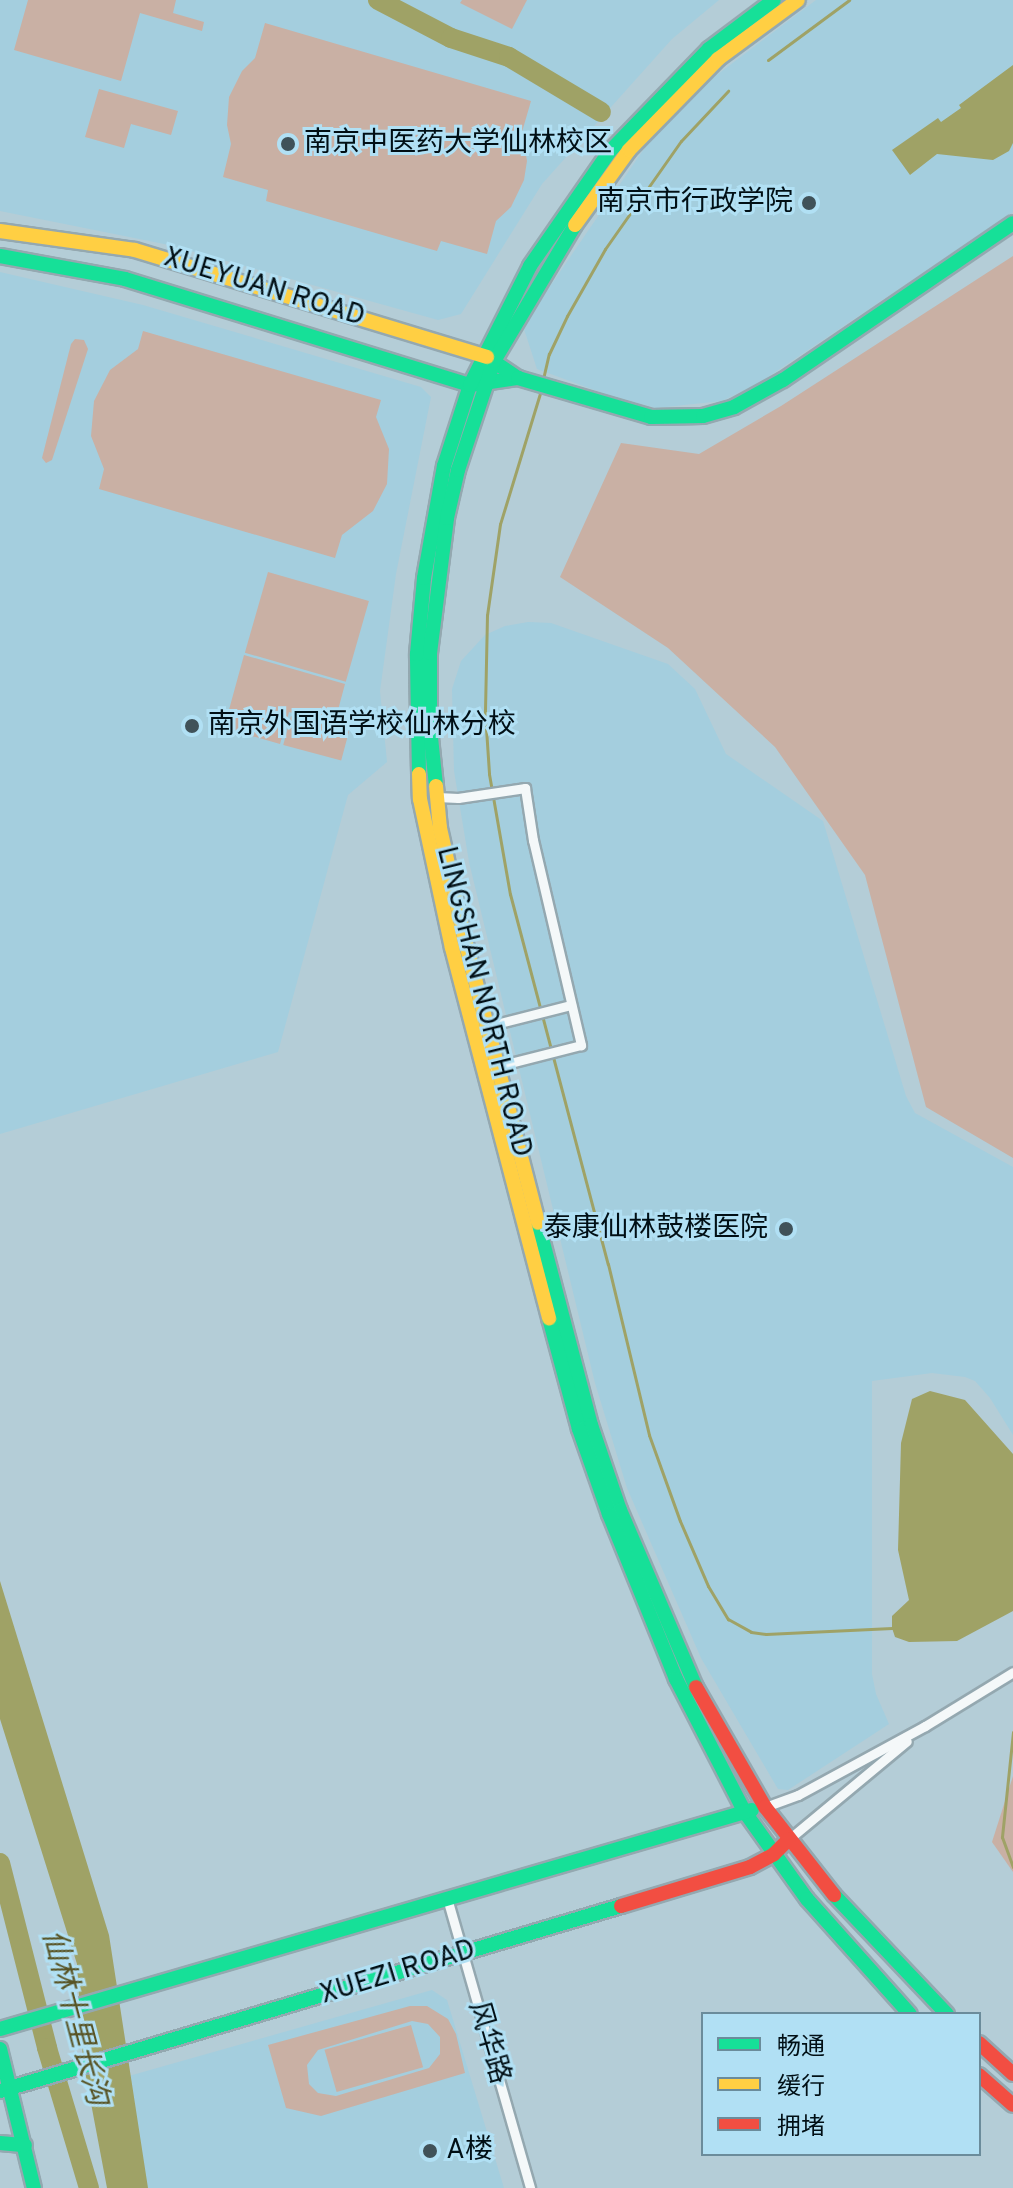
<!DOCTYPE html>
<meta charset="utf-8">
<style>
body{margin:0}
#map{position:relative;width:1013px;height:2188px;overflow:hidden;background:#b4cdd7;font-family:Overpass,"Noto Sans SC",sans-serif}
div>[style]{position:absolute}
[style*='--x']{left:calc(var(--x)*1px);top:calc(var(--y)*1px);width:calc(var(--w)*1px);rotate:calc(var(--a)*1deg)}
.built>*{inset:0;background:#a4cede}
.green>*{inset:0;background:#c9b0a4;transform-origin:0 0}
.water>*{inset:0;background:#9fa266}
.stream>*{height:3px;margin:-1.5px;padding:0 1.5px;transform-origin:1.5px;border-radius:1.5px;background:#9fa266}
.river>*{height:20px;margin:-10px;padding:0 10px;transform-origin:10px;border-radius:10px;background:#9fa266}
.roads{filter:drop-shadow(2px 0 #94a8b0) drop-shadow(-2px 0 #94a8b0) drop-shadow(0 2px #94a8b0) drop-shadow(0 -2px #94a8b0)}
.street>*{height:9px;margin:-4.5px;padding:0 4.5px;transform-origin:4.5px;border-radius:4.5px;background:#f4f8f9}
.fast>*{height:14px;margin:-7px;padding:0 7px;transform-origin:7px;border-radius:7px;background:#16e098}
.slow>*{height:14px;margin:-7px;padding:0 7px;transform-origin:7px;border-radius:7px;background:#ffcf43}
.jam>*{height:14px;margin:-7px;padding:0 7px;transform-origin:7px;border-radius:7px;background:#f24e42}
.dots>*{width:22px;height:22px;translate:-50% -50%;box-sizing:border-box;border:4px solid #b1e0f4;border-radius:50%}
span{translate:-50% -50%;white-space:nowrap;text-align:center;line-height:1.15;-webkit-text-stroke:6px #b1e0f4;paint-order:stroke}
.poi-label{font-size:28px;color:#010f15}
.left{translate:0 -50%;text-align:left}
.right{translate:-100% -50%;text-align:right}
.street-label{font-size:28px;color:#010f15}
.water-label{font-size:30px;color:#585425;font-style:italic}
.legend{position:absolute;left:701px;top:2012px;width:280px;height:144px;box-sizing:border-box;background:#b1e0f4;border:2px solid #6b8c9b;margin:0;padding:10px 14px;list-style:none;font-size:24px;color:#010f15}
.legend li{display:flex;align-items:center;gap:16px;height:40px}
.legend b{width:40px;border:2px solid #6b8c9b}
</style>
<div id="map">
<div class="built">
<i style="clip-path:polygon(0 0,719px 0,672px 39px,542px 184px,461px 314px,438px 320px,169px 245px,0 211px)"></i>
<i style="clip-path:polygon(816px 0,1013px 0,1013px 212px,759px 383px,722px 401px,656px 408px,608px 395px,537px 369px,523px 326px,648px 143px,693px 93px)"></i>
<i style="clip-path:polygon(0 272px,143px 305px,421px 387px,431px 397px,396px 574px,380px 691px,387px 762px,348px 795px,278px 1052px,0 1134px)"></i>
<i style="clip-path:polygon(528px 622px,551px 623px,668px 664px,695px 689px,726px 754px,823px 821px,906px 1096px,915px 1113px,1013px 1167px,1013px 1435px,990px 1398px,975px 1381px,965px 1377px,932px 1373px,872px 1381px,872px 1674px,876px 1694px,889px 1724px,788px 1790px,778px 1789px,701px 1658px,627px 1488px,595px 1383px,469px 862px,454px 771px,452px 689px,461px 661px,485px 635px,505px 626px)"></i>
<i style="clip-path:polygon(432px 1990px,447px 2000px,504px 2188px,119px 2188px,97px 2085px)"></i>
</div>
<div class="green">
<i style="clip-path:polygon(28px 0,176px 0,173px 13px,204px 22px,202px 31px,140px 13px,121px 81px,14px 50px)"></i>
<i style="clip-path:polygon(462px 0,527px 0,512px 29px,460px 3px)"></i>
<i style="clip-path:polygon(265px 23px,531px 101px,522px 132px,527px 161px,524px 180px,511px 207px,496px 221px,487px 254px,441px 241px,437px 251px,266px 201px,268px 190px,223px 177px,231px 144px,227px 125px,229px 97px,242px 71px,255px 58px)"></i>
<i style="clip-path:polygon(99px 89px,178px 111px,171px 135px,131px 124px,124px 148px,85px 137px)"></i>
<i style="clip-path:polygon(1013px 256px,1013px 1158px,926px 1107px,865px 875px,775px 747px,668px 648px,560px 577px,621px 443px,699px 454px,781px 406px)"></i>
<i style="clip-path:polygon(143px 331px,381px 400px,376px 417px,389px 449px,387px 484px,373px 511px,342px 535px,335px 558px,99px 489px,104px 469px,91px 436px,94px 401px,110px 370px,138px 349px)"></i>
<i style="clip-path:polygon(75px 339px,84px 340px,88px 349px,52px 460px,46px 463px,42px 458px,71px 344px)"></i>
<i style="left:268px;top:572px;width:105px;height:84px;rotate:16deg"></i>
<i style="clip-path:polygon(244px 655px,345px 684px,334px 725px,289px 712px,280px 744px,224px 728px)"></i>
<i style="left:291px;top:716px;width:60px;height:30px;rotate:15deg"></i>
<i style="clip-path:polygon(1013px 1776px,1013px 1872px,992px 1842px)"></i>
<i style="clip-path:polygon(evenodd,410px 2006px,427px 2006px,448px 2019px,456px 2034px,465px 2073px,321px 2116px,286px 2108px,268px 2045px,410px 2006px,412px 2021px,428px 2024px,440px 2037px,440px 2054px,429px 2068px,336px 2096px,318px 2093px,309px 2084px,307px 2065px,318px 2050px,412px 2021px)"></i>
<i style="left:411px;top:2025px;width:44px;height:90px;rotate:74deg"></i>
</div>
<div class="water">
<i style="clip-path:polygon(1013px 65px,1013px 143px,1009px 151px,993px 160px,937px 154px,910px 175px,892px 150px,938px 118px,941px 122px,961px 108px,959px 105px)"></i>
<i style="clip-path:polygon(930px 1391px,965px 1400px,1013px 1454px,1013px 1611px,957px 1641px,909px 1642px,895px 1637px,892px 1628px,892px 1616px,909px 1600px,898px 1550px,901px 1443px,912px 1399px)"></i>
<i style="clip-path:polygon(0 1581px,109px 1935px,148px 2188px,107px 2188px,83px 2061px,77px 1964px,0 1719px)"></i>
</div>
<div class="stream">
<i style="--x:768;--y:60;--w:101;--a:-36.5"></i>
<i style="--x:543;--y:379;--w:26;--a:-77"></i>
<i style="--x:549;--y:354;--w:42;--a:-64.7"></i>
<i style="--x:567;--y:316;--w:77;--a:-60.4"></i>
<i style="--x:605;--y:249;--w:132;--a:-54.9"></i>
<i style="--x:681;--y:141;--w:69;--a:-46.8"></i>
<i style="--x:541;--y:390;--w:140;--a:107"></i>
<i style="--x:500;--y:524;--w:92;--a:98.1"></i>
<i style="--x:487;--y:615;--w:98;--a:91.2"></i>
<i style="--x:485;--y:713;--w:61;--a:86.2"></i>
<i style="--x:489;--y:774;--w:122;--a:80.1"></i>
<i style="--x:510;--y:894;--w:383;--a:75.2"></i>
<i style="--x:608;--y:1264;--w:176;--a:76.5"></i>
<i style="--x:649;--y:1435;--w:91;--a:70.2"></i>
<i style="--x:680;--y:1521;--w:71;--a:66.7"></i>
<i style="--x:708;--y:1586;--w:39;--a:59"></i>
<i style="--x:728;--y:1619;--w:26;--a:29"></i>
<i style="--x:751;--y:1632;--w:15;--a:8"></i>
<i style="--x:766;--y:1634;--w:126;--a:-2.7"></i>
<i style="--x:1013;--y:1732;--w:106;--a:96"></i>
<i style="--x:1002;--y:1837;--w:32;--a:70"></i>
</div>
<div class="river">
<i style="--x:378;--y:0;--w:82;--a:27.5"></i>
<i style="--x:451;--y:38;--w:61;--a:18.1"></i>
<i style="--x:509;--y:57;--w:107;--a:30.9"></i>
<i style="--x:0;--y:1863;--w:191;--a:75.7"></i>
<i style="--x:47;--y:2048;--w:146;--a:73.3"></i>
</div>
<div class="roads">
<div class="street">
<i style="--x:437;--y:797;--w:21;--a:3"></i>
<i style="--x:458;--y:798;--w:68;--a:-8.5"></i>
<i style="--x:525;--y:788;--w:53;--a:81.3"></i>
<i style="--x:533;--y:840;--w:211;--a:76.8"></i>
<i style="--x:581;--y:1045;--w:90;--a:165.8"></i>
<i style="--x:484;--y:1027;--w:90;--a:-14.2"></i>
<i style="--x:765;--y:1807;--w:35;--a:-20"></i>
<i style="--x:798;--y:1795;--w:145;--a:-28.5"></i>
<i style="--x:925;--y:1726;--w:103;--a:-31.5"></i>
<i style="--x:789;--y:1839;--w:153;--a:-39.7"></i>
<i style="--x:447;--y:1898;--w:302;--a:74"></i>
</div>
<div class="fast">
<i style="--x:0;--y:256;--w:127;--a:10.4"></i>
<i style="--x:125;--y:279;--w:361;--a:17.1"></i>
<i style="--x:470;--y:385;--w:49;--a:-8.3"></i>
<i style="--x:487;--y:357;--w:37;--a:34"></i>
<i style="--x:518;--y:378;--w:139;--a:16.3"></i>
<i style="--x:651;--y:417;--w:52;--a:-1.1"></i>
<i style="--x:703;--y:416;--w:32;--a:-16"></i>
<i style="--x:734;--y:407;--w:56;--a:-28.9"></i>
<i style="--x:783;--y:380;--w:278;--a:-34.3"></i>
<i style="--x:419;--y:774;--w:120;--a:-91"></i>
<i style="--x:417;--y:654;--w:76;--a:-84.7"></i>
<i style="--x:424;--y:578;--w:114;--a:-79.9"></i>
<i style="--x:444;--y:466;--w:85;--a:-72.2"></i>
<i style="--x:470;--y:385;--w:133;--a:-63.2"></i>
<i style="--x:530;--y:266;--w:140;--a:-55.2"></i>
<i style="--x:610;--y:151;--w:142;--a:-45.9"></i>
<i style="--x:709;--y:49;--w:81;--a:-37"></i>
<i style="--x:436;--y:786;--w:58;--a:-95.9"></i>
<i style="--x:430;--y:728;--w:75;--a:-90"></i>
<i style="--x:430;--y:653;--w:136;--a:-82.8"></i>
<i style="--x:447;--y:518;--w:49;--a:-77.1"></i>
<i style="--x:458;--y:470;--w:115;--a:-71.7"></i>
<i style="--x:494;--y:361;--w:158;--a:-59.2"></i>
<i style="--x:538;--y:1223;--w:209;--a:75.3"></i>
<i style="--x:591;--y:1425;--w:90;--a:71.2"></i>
<i style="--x:620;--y:1510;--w:193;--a:66.8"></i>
<i style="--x:549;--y:1318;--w:115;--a:74.9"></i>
<i style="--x:579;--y:1429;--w:90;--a:70.6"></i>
<i style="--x:609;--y:1514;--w:178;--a:67.9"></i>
<i style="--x:676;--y:1679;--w:148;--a:62.7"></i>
<i style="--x:744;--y:1811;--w:108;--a:54.4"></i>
<i style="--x:807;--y:1899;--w:154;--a:48.2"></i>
<i style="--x:834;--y:1895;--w:164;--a:46.5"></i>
<i style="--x:0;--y:2029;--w:783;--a:-16.24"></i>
<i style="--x:0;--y:2049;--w:143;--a:76.3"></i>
<i style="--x:0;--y:2091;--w:648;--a:-16.59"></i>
<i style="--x:0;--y:2143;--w:25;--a:5"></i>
</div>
<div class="slow">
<i style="--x:575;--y:225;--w:92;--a:-54.2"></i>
<i style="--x:629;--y:150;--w:127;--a:-45.6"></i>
<i style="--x:718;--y:59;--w:99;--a:-36.4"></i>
<i style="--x:0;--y:231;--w:136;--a:8"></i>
<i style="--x:135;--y:250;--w:368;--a:16.9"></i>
<i style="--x:419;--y:774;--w:25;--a:88"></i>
<i style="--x:420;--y:799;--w:152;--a:77.9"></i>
<i style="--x:452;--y:948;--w:383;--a:75.3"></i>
<i style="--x:436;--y:786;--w:42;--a:84.6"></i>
<i style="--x:440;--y:828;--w:119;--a:77.4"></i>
<i style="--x:466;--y:944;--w:288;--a:75.5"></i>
</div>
<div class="jam">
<i style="--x:696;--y:1687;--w:138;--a:60.1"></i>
<i style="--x:765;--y:1807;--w:112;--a:51.9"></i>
<i style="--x:621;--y:1906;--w:135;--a:-16.8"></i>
<i style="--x:750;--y:1867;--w:27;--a:-28"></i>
<i style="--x:774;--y:1854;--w:21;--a:-45"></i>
<i style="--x:979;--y:2043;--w:46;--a:42.4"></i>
<i style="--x:979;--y:2075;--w:45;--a:41.4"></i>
</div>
</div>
<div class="dots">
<i style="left:288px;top:144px;background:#405259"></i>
<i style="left:809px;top:203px;background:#405259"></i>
<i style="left:192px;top:726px;background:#405259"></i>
<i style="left:786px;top:1229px;background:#405259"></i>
<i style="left:430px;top:2151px;background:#405259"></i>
</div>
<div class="poi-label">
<span class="left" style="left:304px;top:144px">南京中医药大学仙林校区</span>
<span class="right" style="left:793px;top:203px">南京市行政学院</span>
<span class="left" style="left:208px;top:726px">南京外国语学校仙林分校</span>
<span class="right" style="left:768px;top:1229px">泰康仙林鼓楼医院</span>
<span class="left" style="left:446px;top:2151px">A楼</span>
</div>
<div class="street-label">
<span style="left:264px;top:288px;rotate:17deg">XUEYUAN ROAD</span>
<span style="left:483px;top:1002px;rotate:76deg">LINGSHAN NORTH ROAD</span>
<span style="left:398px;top:1973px;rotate:-17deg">XUEZI ROAD</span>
<span style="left:488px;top:2043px;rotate:74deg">风华路</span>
</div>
<div class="water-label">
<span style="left:73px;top:2018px;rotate:75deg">仙林十里长沟</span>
</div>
<ul class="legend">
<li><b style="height:10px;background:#16e098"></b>畅通</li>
<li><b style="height:10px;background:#ffcf43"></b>缓行</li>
<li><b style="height:10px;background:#f24e42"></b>拥堵</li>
</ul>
</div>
